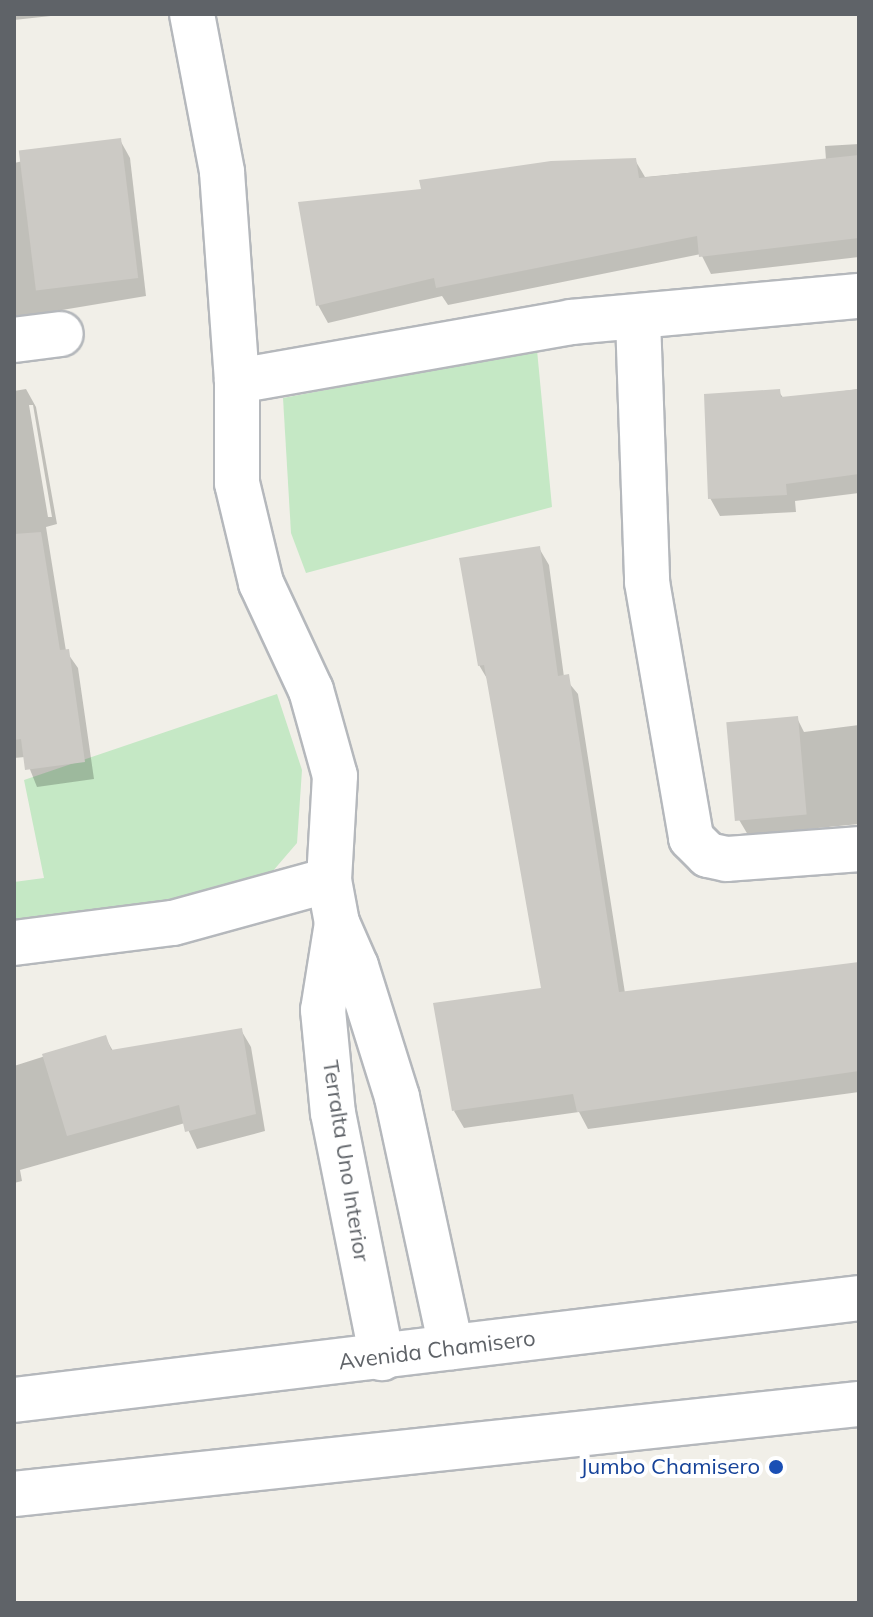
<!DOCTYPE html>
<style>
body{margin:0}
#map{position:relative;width:873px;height:1617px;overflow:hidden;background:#f1efe8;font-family:Mulish,sans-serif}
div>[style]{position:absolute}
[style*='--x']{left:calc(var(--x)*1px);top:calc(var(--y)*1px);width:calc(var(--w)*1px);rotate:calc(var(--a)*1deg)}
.green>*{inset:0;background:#c5e8c5}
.shadow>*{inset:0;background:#0003}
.building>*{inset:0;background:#cccac5;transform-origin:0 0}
.roads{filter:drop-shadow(2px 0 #b5b8bc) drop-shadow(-2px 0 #b5b8bc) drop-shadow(0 2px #b5b8bc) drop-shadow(0 -2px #b5b8bc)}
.minor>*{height:44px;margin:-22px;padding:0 22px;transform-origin:22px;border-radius:22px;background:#fff}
.tertiary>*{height:44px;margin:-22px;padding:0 22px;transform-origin:22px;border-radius:22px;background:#fff}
.dots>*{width:22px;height:22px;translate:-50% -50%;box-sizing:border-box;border:4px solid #fff;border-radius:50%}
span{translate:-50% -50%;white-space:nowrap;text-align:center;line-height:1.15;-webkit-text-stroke:8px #fff;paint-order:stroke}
.street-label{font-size:22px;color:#5f6368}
.transit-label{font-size:22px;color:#164399}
.right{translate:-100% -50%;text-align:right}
.frame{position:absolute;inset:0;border:16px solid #5f6368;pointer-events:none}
</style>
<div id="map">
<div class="green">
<i style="clip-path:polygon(537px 350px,552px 507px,306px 573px,291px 533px,283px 398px)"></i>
<i style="clip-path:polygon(277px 694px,302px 770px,297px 843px,266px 879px,118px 911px,14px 922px,14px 882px,44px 878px,24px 780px)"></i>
</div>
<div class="shadow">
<i style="clip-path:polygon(14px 14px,60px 14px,60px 15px,14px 20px)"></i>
<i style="clip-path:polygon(120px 140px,130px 158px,146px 296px,14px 318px,14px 163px)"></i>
<i style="clip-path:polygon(859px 144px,859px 257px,711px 274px,701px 254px,448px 305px,442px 296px,328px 323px,318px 305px,423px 190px,635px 160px,645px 177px,826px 160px,825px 146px)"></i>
<i style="clip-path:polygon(evenodd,26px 389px,36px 407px,57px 524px,46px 527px,66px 651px,78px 668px,94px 779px,37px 787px,25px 757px,14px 758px,14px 391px,26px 389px,29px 405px,33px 405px,52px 517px,48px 517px,29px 405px)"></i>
<i style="clip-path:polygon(859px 389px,859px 493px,795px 501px,796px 512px,720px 516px,710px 498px,779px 392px,784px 399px)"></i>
<i style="clip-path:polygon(539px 548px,549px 565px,564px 677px,578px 694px,625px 993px,859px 964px,859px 1092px,588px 1129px,579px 1112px,464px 1128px,454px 1111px,543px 990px,489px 682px,479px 665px)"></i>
<i style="clip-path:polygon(797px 718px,804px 732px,859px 725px,859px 824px,748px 835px,738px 818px)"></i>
<i style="clip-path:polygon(241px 1030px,251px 1047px,265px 1131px,197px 1149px,185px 1123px,20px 1170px,22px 1181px,14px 1183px,14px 1066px,105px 1037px,113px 1051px)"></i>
</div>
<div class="building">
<i style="left:121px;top:138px;width:141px;height:103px;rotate:83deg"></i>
<i style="clip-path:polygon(859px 155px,859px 238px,699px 257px,697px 236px,436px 288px,434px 278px,316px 306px,298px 202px,421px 189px,419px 180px,551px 161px,636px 158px,639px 178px)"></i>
<i style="clip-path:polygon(780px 389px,781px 397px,859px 389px,859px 474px,786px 484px,787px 495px,708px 499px,704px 394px)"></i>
<i style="clip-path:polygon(41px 532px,60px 650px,69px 649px,85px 762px,25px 770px,21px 739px,14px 740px,14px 534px)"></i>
<i style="clip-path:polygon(540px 546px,558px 676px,569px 674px,619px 992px,859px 962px,859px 1071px,577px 1112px,573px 1094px,452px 1111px,433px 1003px,541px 988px,484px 665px,478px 666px,459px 558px)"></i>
<i style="left:798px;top:716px;width:99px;height:72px;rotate:85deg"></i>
<i style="clip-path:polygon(242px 1028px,256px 1114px,185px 1132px,179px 1105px,67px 1136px,42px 1054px,106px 1035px,111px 1050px)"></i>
</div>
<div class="roads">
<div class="minor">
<i style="--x:192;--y:14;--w:161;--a:79.2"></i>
<i style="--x:222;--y:172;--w:210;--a:85.9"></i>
<i style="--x:237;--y:381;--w:102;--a:90"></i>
<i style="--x:237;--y:483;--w:103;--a:76.5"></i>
<i style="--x:261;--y:583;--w:118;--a:65"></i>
<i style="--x:311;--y:690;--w:89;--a:74.4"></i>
<i style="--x:335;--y:776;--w:104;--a:93.3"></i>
<i style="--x:329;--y:880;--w:44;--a:79.5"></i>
<i style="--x:337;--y:923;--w:47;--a:66.2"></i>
<i style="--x:356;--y:966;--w:137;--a:72.6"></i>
<i style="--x:397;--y:1097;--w:256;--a:77.8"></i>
<i style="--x:638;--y:319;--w:263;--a:88"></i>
<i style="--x:647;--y:582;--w:260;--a:80.2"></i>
<i style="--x:691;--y:838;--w:24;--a:45"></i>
<i style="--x:708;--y:855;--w:19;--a:12"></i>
<i style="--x:727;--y:859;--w:132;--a:-4.3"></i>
<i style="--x:14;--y:340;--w:47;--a:-7.3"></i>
<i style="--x:237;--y:381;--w:339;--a:-10"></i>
<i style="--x:571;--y:322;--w:289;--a:-5.2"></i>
<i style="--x:337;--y:923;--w:88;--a:99.1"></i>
<i style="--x:323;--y:1010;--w:103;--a:84.5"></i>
<i style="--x:333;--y:1113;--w:250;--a:78.7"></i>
<i style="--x:14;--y:943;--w:160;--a:-7.2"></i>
<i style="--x:173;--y:923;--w:162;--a:-15.4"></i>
</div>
<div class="tertiary">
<i style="--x:14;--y:1400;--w:851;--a:-6.88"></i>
<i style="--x:14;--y:1494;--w:850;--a:-6.08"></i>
</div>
</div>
<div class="dots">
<i style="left:776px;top:1467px;background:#1a4fb4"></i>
</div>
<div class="street-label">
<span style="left:346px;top:1161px;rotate:81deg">Terralta Uno Interior</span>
<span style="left:437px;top:1350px;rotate:-7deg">Avenida Chamisero</span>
</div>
<div class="transit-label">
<span class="right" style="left:760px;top:1467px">Jumbo Chamisero</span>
</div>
<div class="frame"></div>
</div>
